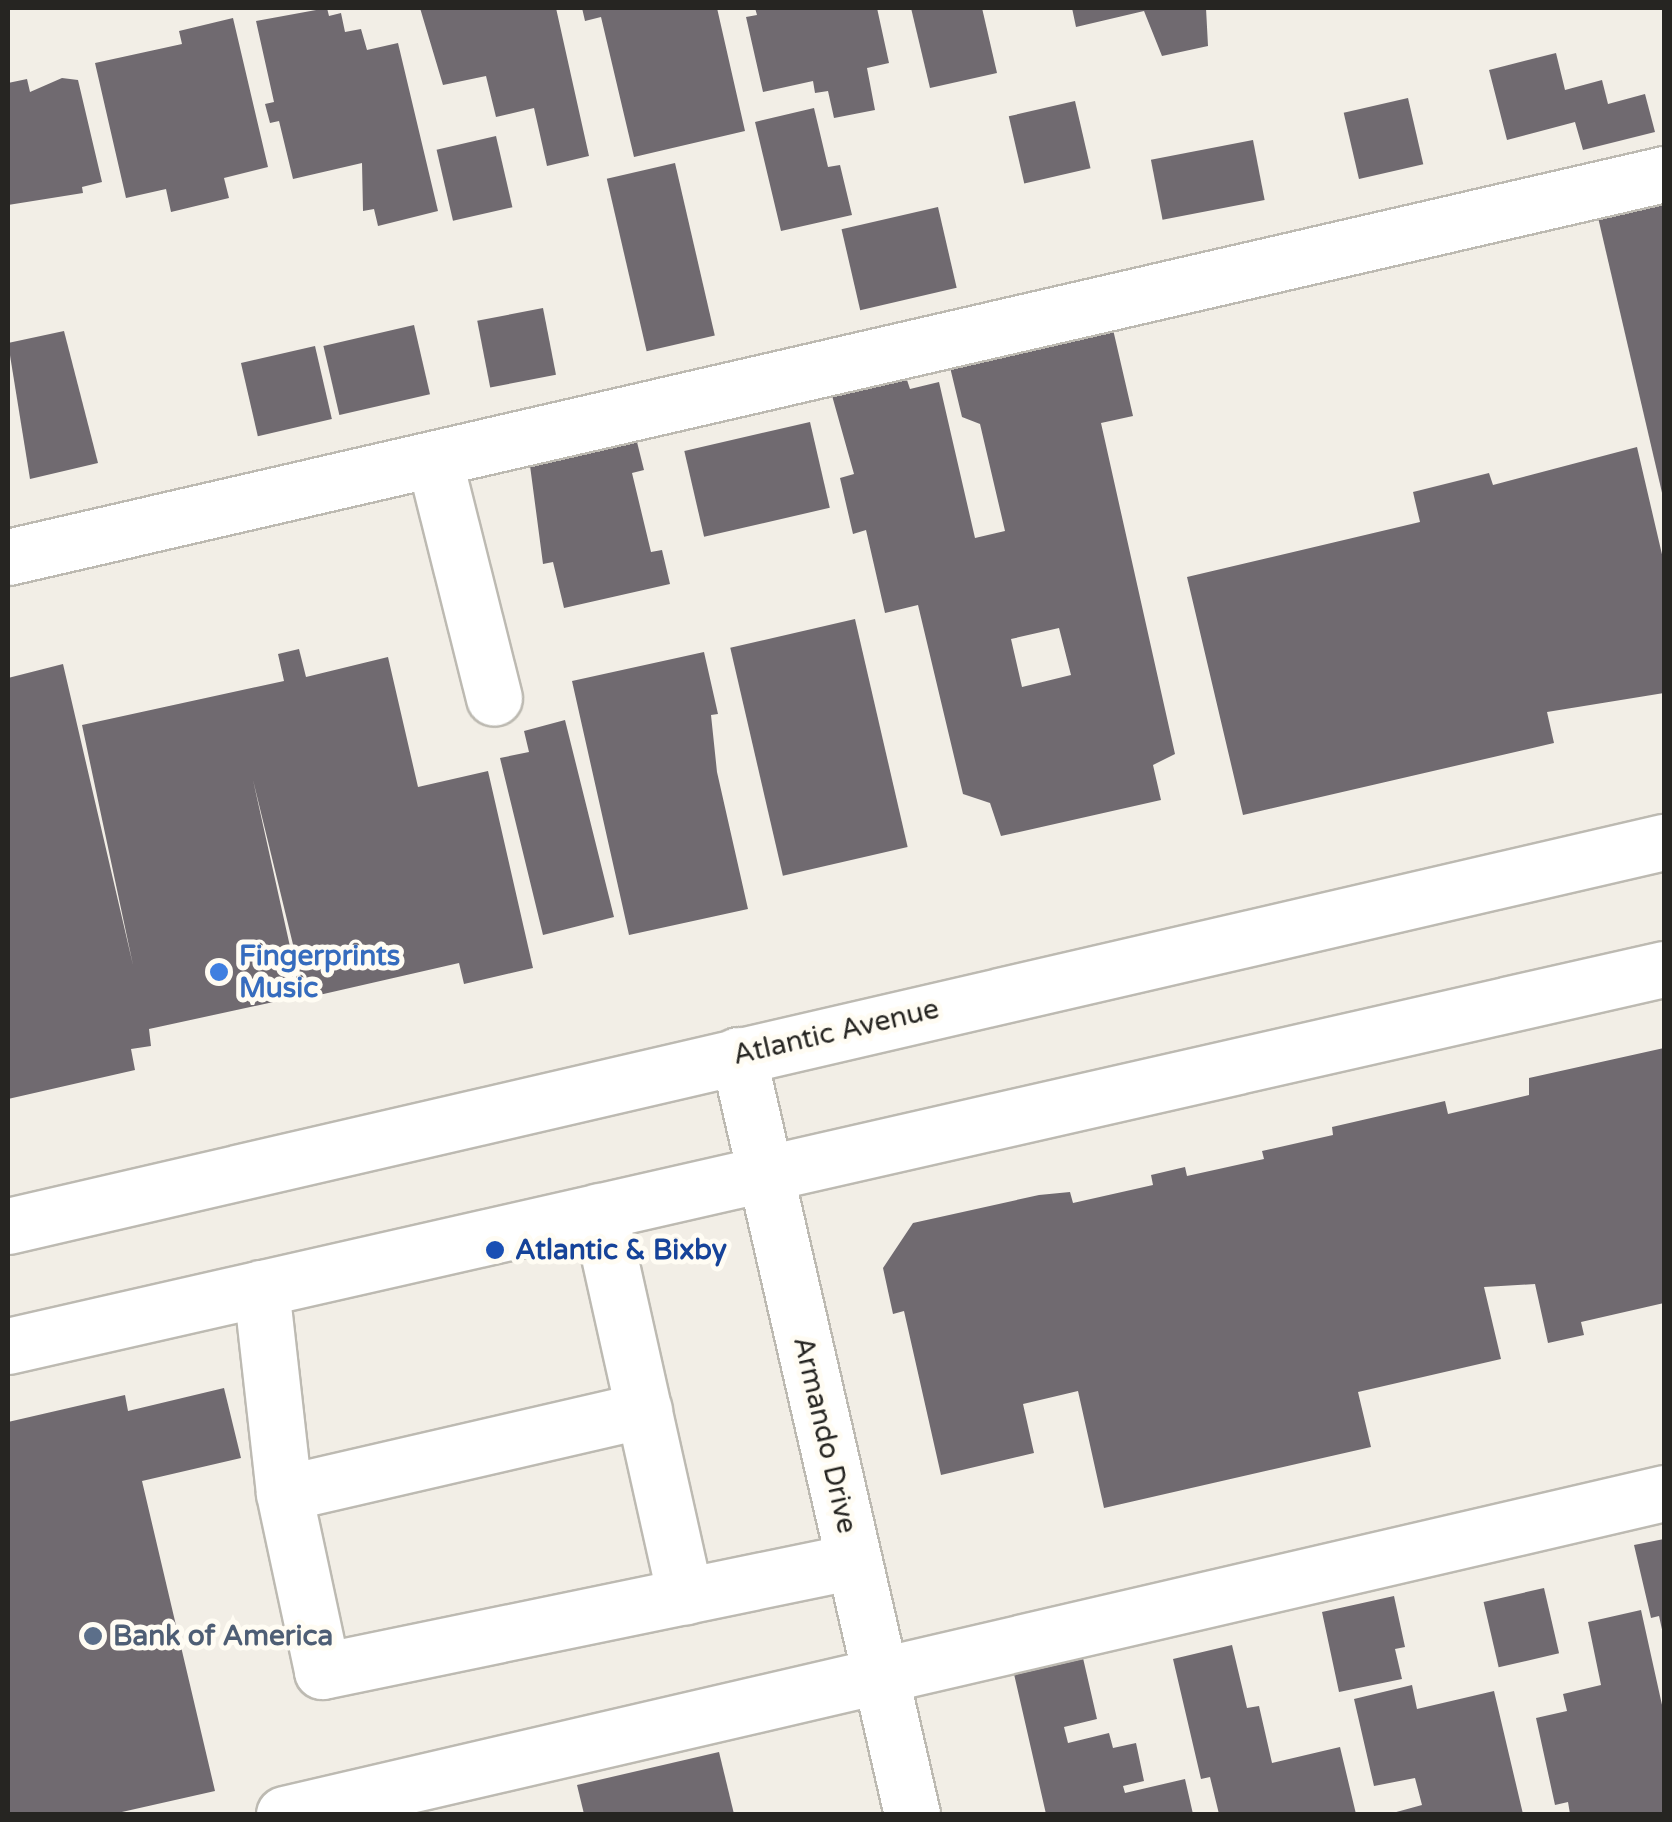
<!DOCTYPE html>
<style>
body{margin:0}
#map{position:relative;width:1672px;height:1822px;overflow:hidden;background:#f2eee6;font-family:"Varela Round",sans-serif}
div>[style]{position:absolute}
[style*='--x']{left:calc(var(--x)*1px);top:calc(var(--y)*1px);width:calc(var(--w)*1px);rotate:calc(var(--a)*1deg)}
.building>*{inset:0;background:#706a70;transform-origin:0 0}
.roads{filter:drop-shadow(2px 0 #bdbab2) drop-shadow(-2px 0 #bdbab2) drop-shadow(0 2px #bdbab2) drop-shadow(0 -2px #bdbab2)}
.minor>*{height:55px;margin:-27.5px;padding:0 27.5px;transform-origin:27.5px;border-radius:27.5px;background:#fff}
.major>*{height:55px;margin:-27.5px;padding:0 27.5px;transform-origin:27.5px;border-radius:27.5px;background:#fff}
.dots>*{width:28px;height:28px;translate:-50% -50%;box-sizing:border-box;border:5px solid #fffcf3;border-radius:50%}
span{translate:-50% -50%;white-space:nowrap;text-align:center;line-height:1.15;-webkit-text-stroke:10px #fffcf3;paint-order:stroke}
.shop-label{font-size:28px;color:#366cbe;font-weight:700}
.left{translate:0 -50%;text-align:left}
.street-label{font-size:28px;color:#262522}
.transit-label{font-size:28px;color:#164399;font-weight:700}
.service-label{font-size:28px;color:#4e5e75;font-weight:700}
.frame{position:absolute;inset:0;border:10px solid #262522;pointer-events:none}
</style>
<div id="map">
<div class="building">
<i style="clip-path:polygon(327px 8px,329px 16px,341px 13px,345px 32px,361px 29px,367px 50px,398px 43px,438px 211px,378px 226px,374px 209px,363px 211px,362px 163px,293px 179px,279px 121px,270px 123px,265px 104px,274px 102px,256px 21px)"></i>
<i style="clip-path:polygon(420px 8px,556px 8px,589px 156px,547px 166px,534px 108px,496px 117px,486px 76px,443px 85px)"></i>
<i style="clip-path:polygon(582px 8px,717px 8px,745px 131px,634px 157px,601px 17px,585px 21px)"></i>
<i style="clip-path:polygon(755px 8px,877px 8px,889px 63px,867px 68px,875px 110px,834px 118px,828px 91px,815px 93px,813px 81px,763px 92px,746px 17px,757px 15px)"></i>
<i style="clip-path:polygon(911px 8px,982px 8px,997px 73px,930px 88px)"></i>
<i style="clip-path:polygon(1072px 8px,1206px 8px,1208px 46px,1162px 56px,1144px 11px,1076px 27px)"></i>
<i style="clip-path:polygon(233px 18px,268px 167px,224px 178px,229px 198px,171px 212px,166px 189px,126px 198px,95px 63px,182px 44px,179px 31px)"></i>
<i style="clip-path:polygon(1556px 53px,1565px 90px,1602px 80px,1608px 104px,1645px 94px,1655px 132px,1583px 150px,1575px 122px,1507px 140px,1489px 70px)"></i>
<i style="clip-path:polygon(62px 78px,78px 80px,102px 182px,82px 187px,83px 193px,8px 205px,8px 83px,27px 79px,30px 92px)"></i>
<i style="left:1408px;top:98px;width:68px;height:66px;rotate:77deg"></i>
<i style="left:1075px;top:101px;width:69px;height:68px;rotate:77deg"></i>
<i style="clip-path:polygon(814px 108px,828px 167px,840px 165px,852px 215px,781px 231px,755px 122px)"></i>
<i style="left:496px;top:136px;width:73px;height:61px;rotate:77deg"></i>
<i style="left:1253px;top:140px;width:61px;height:104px;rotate:79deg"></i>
<i style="left:675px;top:163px;width:177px;height:70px;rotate:77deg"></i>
<i style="clip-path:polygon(1664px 197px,1664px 497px,1663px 497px,1597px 213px)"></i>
<i style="left:938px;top:207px;width:83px;height:99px;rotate:77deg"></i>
<i style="left:543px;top:308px;width:68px;height:67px;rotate:79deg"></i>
<i style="left:414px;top:325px;width:71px;height:93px;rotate:77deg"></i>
<i style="clip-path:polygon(evenodd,1112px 325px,1133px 416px,1101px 423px,1175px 754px,1153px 765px,1161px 800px,1001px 836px,990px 803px,963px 794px,918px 605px,885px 613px,866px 530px,853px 534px,840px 478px,854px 474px,831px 392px,905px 374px,910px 389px,939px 382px,975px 538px,1005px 531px,980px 424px,962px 417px,949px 363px,1112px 325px,1059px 628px,1071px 675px,1022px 687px,1011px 639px,1059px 628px)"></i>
<i style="clip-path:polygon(64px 331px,98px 463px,30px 479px,8px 343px)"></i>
<i style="left:315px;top:346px;width:75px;height:76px;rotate:77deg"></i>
<i style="left:810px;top:422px;width:88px;height:129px;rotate:77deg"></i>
<i style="clip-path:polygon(635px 434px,644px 470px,632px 473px,651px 552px,662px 550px,670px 584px,564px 608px,553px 562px,543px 564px,529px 458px)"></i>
<i style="clip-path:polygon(1637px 447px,1664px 563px,1664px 693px,1547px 712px,1554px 743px,1243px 815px,1187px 577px,1420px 522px,1413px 492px,1489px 473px,1493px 485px)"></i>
<i style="left:855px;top:619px;width:234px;height:128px;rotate:77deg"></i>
<i style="clip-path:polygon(299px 649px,306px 677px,388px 657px,418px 787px,488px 771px,533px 968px,464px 984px,459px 963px,306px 998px,253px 780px,301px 996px,149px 1029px,151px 1046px,131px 1049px,135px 1070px,8px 1099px,8px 678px,63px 664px,133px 965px,82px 725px,284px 681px,278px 654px)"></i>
<i style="clip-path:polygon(704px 652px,718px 714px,711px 715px,717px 772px,748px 909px,629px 935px,572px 681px)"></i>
<i style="clip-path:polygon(565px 720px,614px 917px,543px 935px,500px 758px,529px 752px,524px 731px)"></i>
<i style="clip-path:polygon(1664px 1048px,1664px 1303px,1581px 1322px,1584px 1335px,1548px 1343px,1535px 1284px,1484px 1287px,1501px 1359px,1358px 1392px,1371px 1447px,1104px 1508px,1078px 1391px,1023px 1404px,1034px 1453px,941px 1475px,904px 1311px,893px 1314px,883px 1268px,913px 1223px,1039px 1195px,1070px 1192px,1073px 1203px,1153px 1185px,1151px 1175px,1185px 1167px,1187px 1176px,1264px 1159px,1262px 1151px,1333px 1135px,1332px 1127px,1445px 1101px,1448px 1114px,1529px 1095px,1529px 1078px)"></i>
<i style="clip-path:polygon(224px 1388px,241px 1458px,142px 1481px,215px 1791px,113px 1814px,8px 1814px,8px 1422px,125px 1395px,128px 1411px)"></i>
<i style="clip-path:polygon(1664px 1539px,1664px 1633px,1663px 1634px,1659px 1616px,1651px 1618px,1634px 1545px)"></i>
<i style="left:1544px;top:1588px;width:67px;height:62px;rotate:77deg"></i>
<i style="clip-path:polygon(1394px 1596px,1405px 1647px,1395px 1649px,1402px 1679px,1339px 1692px,1322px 1612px)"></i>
<i style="clip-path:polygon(1641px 1610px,1664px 1714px,1664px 1814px,1570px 1814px,1568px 1802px,1555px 1805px,1536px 1718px,1567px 1711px,1563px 1694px,1601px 1685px,1588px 1622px)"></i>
<i style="clip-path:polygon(1232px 1645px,1247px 1708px,1259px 1706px,1272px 1763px,1340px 1747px,1356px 1814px,1219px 1814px,1210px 1777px,1201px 1779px,1173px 1659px)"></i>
<i style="clip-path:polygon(1083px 1658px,1097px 1719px,1064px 1727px,1068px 1743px,1109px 1733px,1113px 1748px,1136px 1743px,1144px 1781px,1123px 1786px,1125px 1793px,1185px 1779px,1193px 1814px,1046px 1814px,1014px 1674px)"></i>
<i style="clip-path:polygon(1412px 1685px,1417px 1709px,1494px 1691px,1523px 1814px,1389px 1814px,1422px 1805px,1415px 1778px,1374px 1786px,1354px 1699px)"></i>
<i style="clip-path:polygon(719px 1752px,734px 1814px,584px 1814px,577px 1785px)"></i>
</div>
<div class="roads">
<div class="minor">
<i style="--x:434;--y:459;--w:246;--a:75.9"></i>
<i style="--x:8;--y:557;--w:1700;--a:-13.02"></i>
<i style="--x:738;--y:1055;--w:779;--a:77.09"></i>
<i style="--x:599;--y:1211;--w:395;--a:77.4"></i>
<i style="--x:261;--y:1288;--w:206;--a:83.6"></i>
<i style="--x:644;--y:1410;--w:369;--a:167"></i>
<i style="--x:284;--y:1493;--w:182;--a:77.9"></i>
<i style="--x:322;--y:1671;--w:543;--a:-11.68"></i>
<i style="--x:284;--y:1814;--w:1417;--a:-13.09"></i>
</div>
<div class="major">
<i style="--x:8;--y:1226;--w:1700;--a:-13.06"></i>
<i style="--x:8;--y:1346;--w:1698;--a:-12.83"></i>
</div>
</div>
<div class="dots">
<i style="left:219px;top:972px;background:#3f7fe0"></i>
<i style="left:495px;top:1250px;background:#1a4fb4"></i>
<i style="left:93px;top:1636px;background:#5c6f8a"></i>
</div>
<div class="shop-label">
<span class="left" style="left:239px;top:972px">Fingerprints<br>Music</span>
</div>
<div class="street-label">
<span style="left:836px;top:1032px;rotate:-13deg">Atlantic Avenue</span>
<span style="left:825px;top:1435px;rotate:77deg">Armando Drive</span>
</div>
<div class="transit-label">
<span class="left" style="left:515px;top:1250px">Atlantic &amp; Bixby</span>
</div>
<div class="service-label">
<span class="left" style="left:113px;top:1636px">Bank of America</span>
</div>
<div class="frame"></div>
</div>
